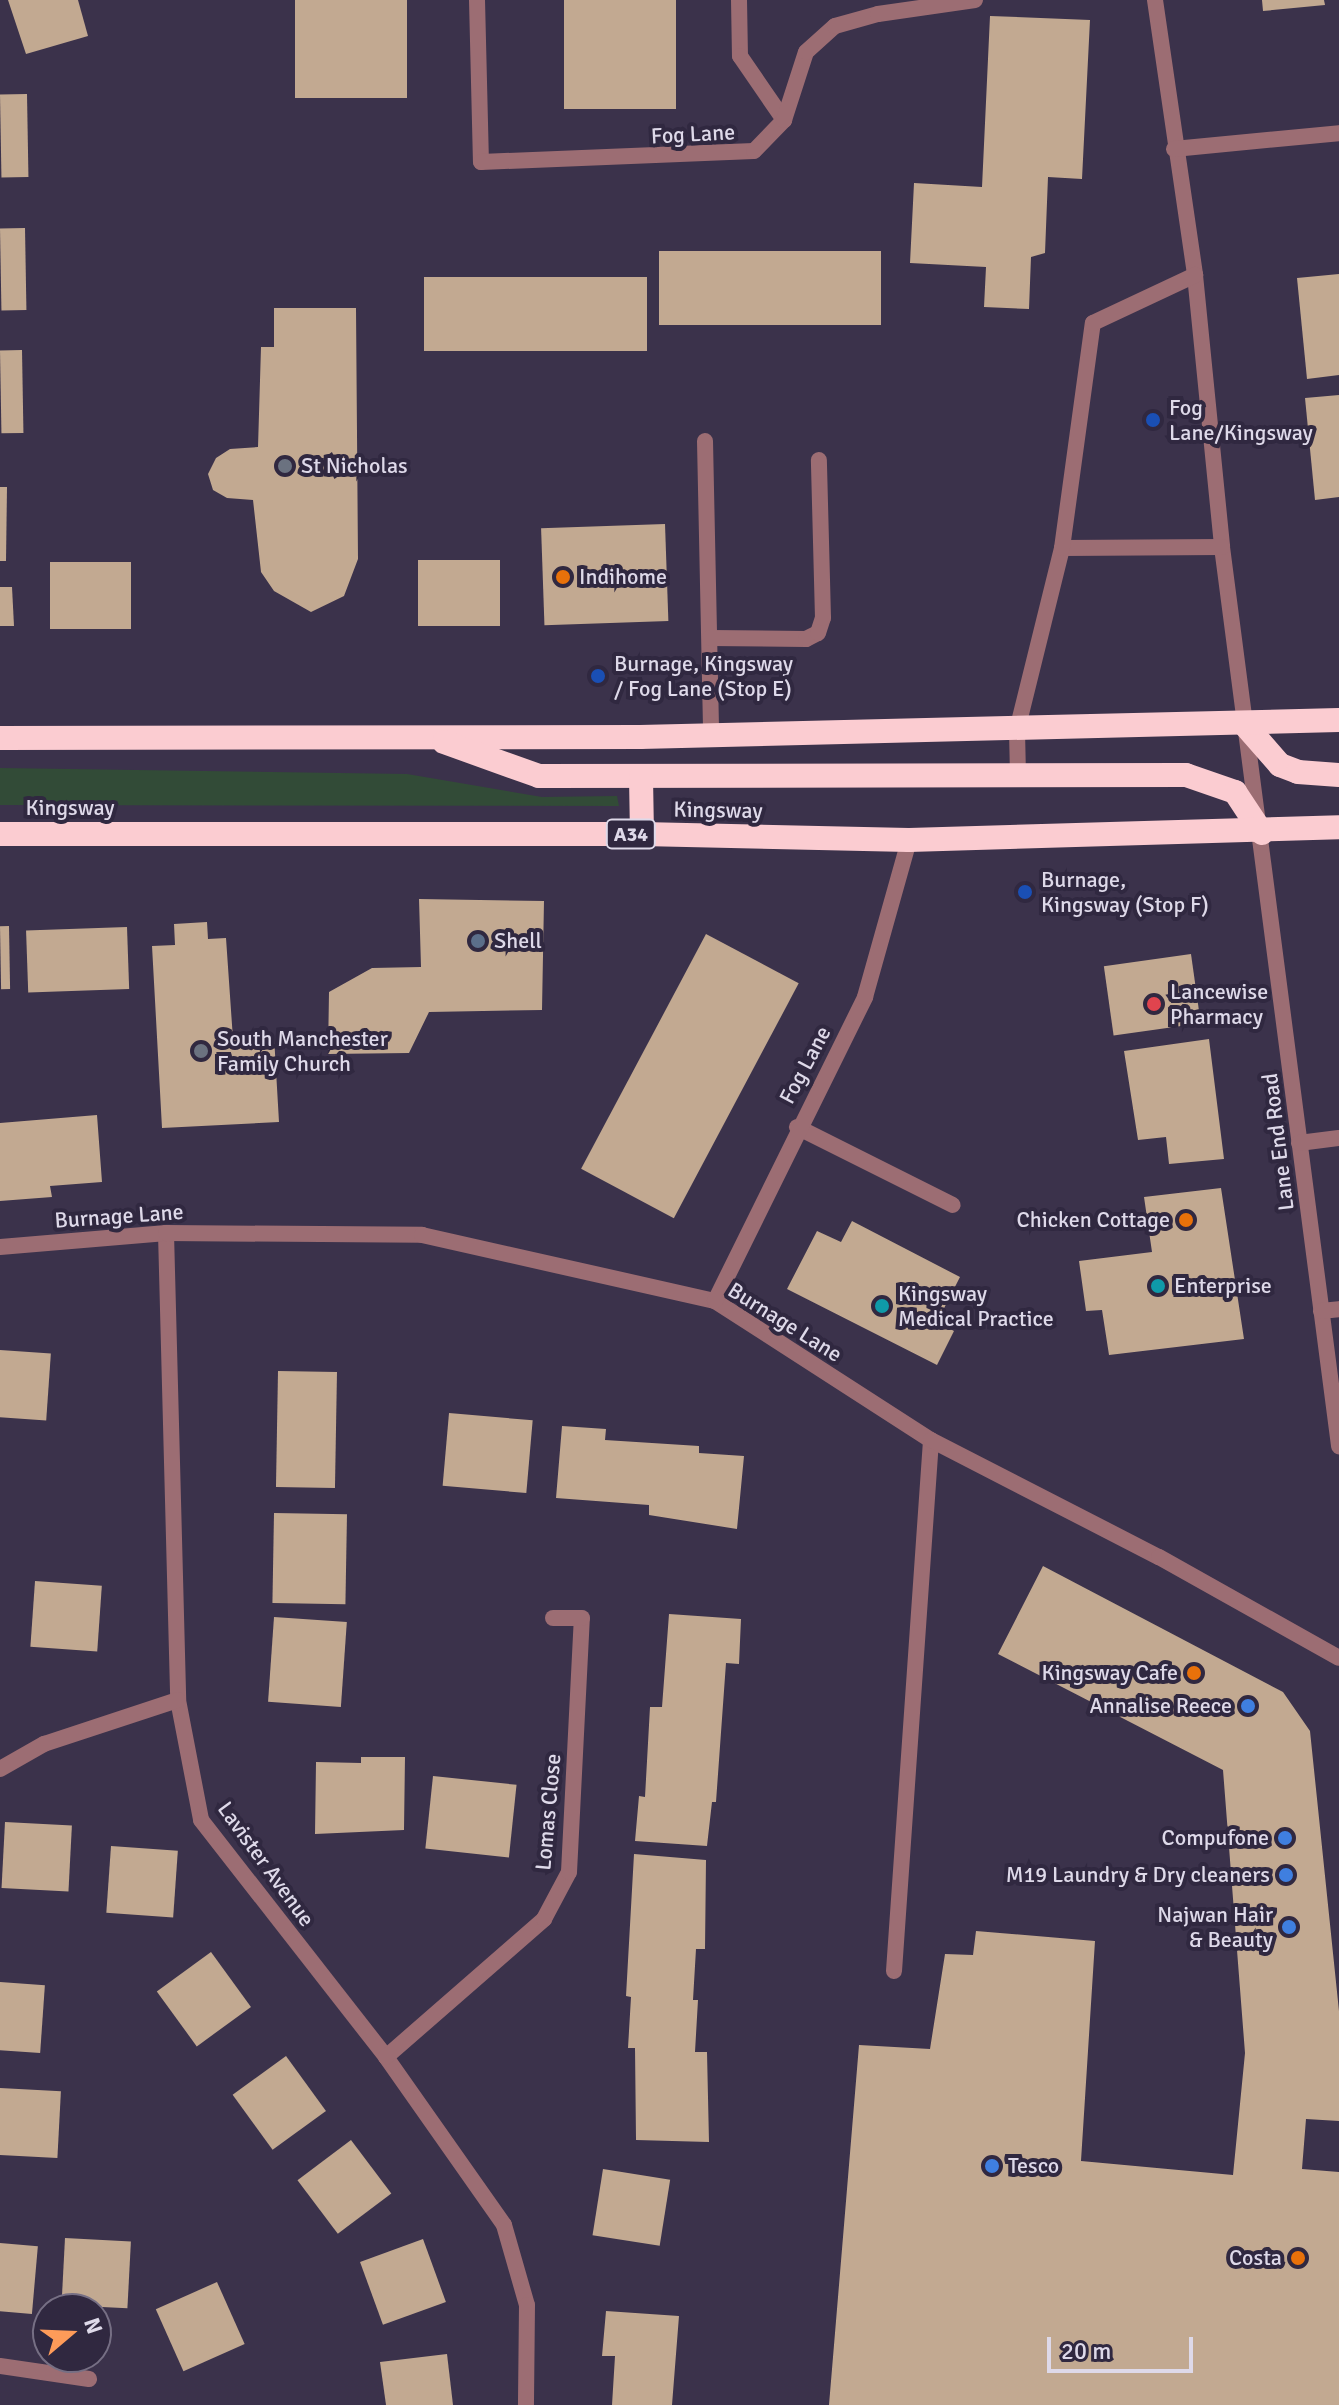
<!DOCTYPE html>
<style>
body{margin:0}
#map{position:relative;width:1339px;height:2405px;overflow:hidden;background:#3b324b;font-family:Signika,sans-serif}
div>[style]{position:absolute}
[style*='--x']{left:calc(var(--x)*1px);top:calc(var(--y)*1px);width:calc(var(--w)*1px);rotate:calc(var(--a)*1deg)}
.green>*{inset:0;background:#324b37}
.building>*{inset:0;background:#c2a991;transform-origin:0 0}
.lane>*{height:16px;margin:-8px;padding:0 8px;transform-origin:8px;border-radius:8px;background:#9c6d73}
.street>*{height:16px;margin:-8px;padding:0 8px;transform-origin:8px;border-radius:8px;background:#9c6d73}
.highway>*{height:24px;margin:-12px;padding:0 12px;transform-origin:12px;border-radius:12px;background:#fbccd1}
.dots>*{width:22px;height:22px;translate:-50% -50%;box-sizing:border-box;border:4px solid #302840;border-radius:50%}
span{translate:-50% -50%;white-space:nowrap;text-align:center;line-height:1.15;-webkit-text-stroke:8px #302840;paint-order:stroke}
.shield-label span{padding:2px 6px;background:#302840;border:2px solid;border-radius:6px;-webkit-text-stroke-width:0}
.shield-label{font-size:20px;color:#ded9e9;font-weight:700}
.street-label{font-size:22px;color:#ded9e9}
.poi-label{font-size:22px;color:#ded9e9}
.left{translate:0 -50%;text-align:left}
.right{translate:-100% -50%;text-align:right}
.north{position:absolute;left:32px;top:2293px;width:80px;height:80px;box-sizing:border-box;background:#302840;border:2px solid #766f84;border-radius:50%;rotate:71deg;font-size:22px;font-weight:700;line-height:32px;text-align:center;color:#ded9e9}
.north::after{content:'';display:block;margin:auto;width:28px;height:36px;background:#fe9b59;clip-path:polygon(50% 0,100% 100%,50% 72%,0 100%)}
.scale{position:absolute;left:1047px;top:2337px;width:146px;height:36px;box-sizing:border-box;border:4px solid #ded9e9;border-top:0;padding-left:10px;font-size:24px;line-height:28px;white-space:nowrap;color:#ded9e9;-webkit-text-stroke:6px #302840;paint-order:stroke}
</style>
<div id="map">
<div class="green">
<i style="clip-path:polygon(0 768px,407px 774px,542px 797px,617px 796px,619px 806px,0 805px)"></i>
</div>
<div class="building">
<i style="clip-path:polygon(8px 0,78px 0,88px 36px,26px 54px)"></i>
<i style="left:295px;top:0;width:112px;height:98px"></i>
<i style="left:564px;top:0;width:112px;height:109px"></i>
<i style="clip-path:polygon(1262px 0,1324px 0,1325px 5px,1263px 11px)"></i>
<i style="clip-path:polygon(990px 16px,1090px 20px,1082px 179px,1048px 177px,1045px 253px,1031px 257px,1029px 309px,984px 307px,986px 267px,910px 263px,914px 183px,982px 187px)"></i>
<i style="left:27px;top:94px;width:83px;height:27px;rotate:89deg"></i>
<i style="left:25px;top:228px;width:82px;height:25px;rotate:89deg"></i>
<i style="left:659px;top:251px;width:222px;height:74px"></i>
<i style="clip-path:polygon(1339px 274px,1339px 375px,1307px 379px,1297px 278px)"></i>
<i style="left:424px;top:277px;width:223px;height:74px"></i>
<i style="clip-path:polygon(274px 308px,356px 308px,358px 559px,344px 596px,311px 612px,274px 591px,261px 572px,253px 500px,227px 498px,213px 490px,208px 474px,216px 458px,230px 449px,258px 447px,261px 347px,274px 347px)"></i>
<i style="left:22px;top:350px;width:83px;height:22px;rotate:89deg"></i>
<i style="clip-path:polygon(1339px 395px,1339px 497px,1315px 500px,1305px 398px)"></i>
<i style="clip-path:polygon(0 487px,7px 487px,6px 561px,0 561px)"></i>
<i style="left:665px;top:524px;width:97px;height:124px;rotate:88deg"></i>
<i style="left:500px;top:560px;width:66px;height:82px;rotate:90deg"></i>
<i style="left:131px;top:562px;width:67px;height:81px;rotate:90deg"></i>
<i style="clip-path:polygon(0 587px,12px 587px,14px 626px,0 626px)"></i>
<i style="clip-path:polygon(419px 899px,544px 901px,542px 1010px,429px 1012px,409px 1053px,328px 1054px,329px 992px,372px 968px,421px 967px)"></i>
<i style="clip-path:polygon(207px 922px,208px 939px,226px 938px,233px 1039px,274px 1036px,279px 1122px,162px 1128px,152px 946px,175px 945px,174px 924px)"></i>
<i style="left:9px;top:926px;width:63px;height:9px;rotate:89deg"></i>
<i style="left:127px;top:927px;width:62px;height:101px;rotate:88deg"></i>
<i style="left:706px;top:934px;width:105px;height:266px;rotate:28deg"></i>
<i style="left:1191px;top:954px;width:70px;height:88px;rotate:82deg"></i>
<i style="clip-path:polygon(1209px 1039px,1224px 1159px,1169px 1164px,1166px 1137px,1138px 1140px,1124px 1051px)"></i>
<i style="clip-path:polygon(97px 1115px,102px 1182px,50px 1186px,52px 1197px,0 1201px,0 1123px)"></i>
<i style="clip-path:polygon(1221px 1188px,1244px 1339px,1109px 1355px,1102px 1310px,1086px 1311px,1079px 1261px,1152px 1252px,1144px 1197px)"></i>
<i style="clip-path:polygon(852px 1221px,960px 1277px,937px 1322px,954px 1331px,937px 1365px,787px 1289px,817px 1231px,841px 1242px)"></i>
<i style="left:0;top:1350px;width:51px;height:67px;rotate:4deg"></i>
<i style="left:278px;top:1371px;width:59px;height:116px;rotate:1deg"></i>
<i style="left:449px;top:1413px;width:84px;height:73px;rotate:5deg"></i>
<i style="clip-path:polygon(562px 1426px,606px 1429px,605px 1440px,699px 1446px,699px 1453px,744px 1456px,737px 1529px,649px 1515px,649px 1505px,556px 1498px)"></i>
<i style="left:274px;top:1513px;width:73px;height:90px;rotate:1deg"></i>
<i style="clip-path:polygon(1043px 1566px,1283px 1692px,1310px 1731px,1339px 2011px,1339px 2121px,1306px 2119px,1302px 2169px,1339px 2172px,1339px 2405px,829px 2405px,859px 2045px,930px 2049px,945px 1954px,973px 1955px,976px 1931px,1095px 1941px,1081px 2161px,1233px 2175px,1245px 2053px,1223px 1770px,998px 1654px)"></i>
<i style="left:35px;top:1581px;width:67px;height:66px;rotate:4deg"></i>
<i style="clip-path:polygon(669px 1614px,741px 1619px,739px 1664px,726px 1663px,716px 1802px,712px 1802px,707px 1846px,635px 1841px,639px 1796px,645px 1797px,650px 1707px,662px 1707px)"></i>
<i style="left:274px;top:1617px;width:73px;height:85px;rotate:4deg"></i>
<i style="clip-path:polygon(361px 1757px,405px 1757px,404px 1830px,315px 1834px,316px 1762px,361px 1763px)"></i>
<i style="left:433px;top:1776px;width:84px;height:73px;rotate:6deg"></i>
<i style="left:5px;top:1822px;width:67px;height:66px;rotate:3deg"></i>
<i style="left:111px;top:1846px;width:67px;height:67px;rotate:4deg"></i>
<i style="clip-path:polygon(634px 1854px,706px 1860px,705px 1949px,696px 1949px,693px 2000px,698px 2000px,695px 2052px,707px 2052px,709px 2142px,636px 2140px,635px 2048px,628px 2048px,631px 1997px,626px 1996px)"></i>
<i style="left:211px;top:1952px;width:68px;height:67px;rotate:54deg"></i>
<i style="left:0;top:1982px;width:45px;height:68px;rotate:4deg"></i>
<i style="left:286px;top:2056px;width:68px;height:66px;rotate:54deg"></i>
<i style="left:0;top:2088px;width:61px;height:67px;rotate:3deg"></i>
<i style="left:351px;top:2140px;width:67px;height:67px;rotate:53deg"></i>
<i style="left:603px;top:2169px;width:68px;height:67px;rotate:9deg"></i>
<i style="left:65px;top:2238px;width:66px;height:67px;rotate:3deg"></i>
<i style="left:423px;top:2239px;width:67px;height:67px;rotate:70deg"></i>
<i style="left:0;top:2243px;width:38px;height:68px;rotate:5deg"></i>
<i style="left:217px;top:2282px;width:68px;height:67px;rotate:66deg"></i>
<i style="clip-path:polygon(606px 2311px,679px 2316px,672px 2405px,612px 2405px,615px 2356px,602px 2356px)"></i>
<i style="clip-path:polygon(447px 2354px,453px 2405px,386px 2405px,380px 2362px)"></i>
</div>
<div class="lane">
<i style="--x:477;--y:0;--w:162;--a:88.6"></i>
<i style="--x:739;--y:0;--w:56;--a:89"></i>
<i style="--x:740;--y:56;--w:78;--a:55.5"></i>
<i style="--x:705;--y:441;--w:294;--a:88.8"></i>
<i style="--x:710;--y:638;--w:96;--a:0.6"></i>
<i style="--x:806;--y:639;--w:13;--a:-27"></i>
<i style="--x:818;--y:633;--w:16;--a:-72"></i>
<i style="--x:823;--y:618;--w:158;--a:-91.5"></i>
<i style="--x:797;--y:1127;--w:174;--a:26.6"></i>
<i style="--x:894;--y:1971;--w:532;--a:-86.01"></i>
</div>
<div class="street">
<i style="--x:1155;--y:0;--w:278;--a:81.7"></i>
<i style="--x:1195;--y:275;--w:273;--a:84.3"></i>
<i style="--x:1222;--y:547;--w:907;--a:82.58"></i>
<i style="--x:1174;--y:149;--w:166;--a:-5.5"></i>
<i style="--x:481;--y:162;--w:273;--a:-2.3"></i>
<i style="--x:754;--y:151;--w:43;--a:-45.9"></i>
<i style="--x:784;--y:120;--w:71;--a:-72.1"></i>
<i style="--x:806;--y:52;--w:39;--a:-42"></i>
<i style="--x:835;--y:26;--w:45;--a:-15.6"></i>
<i style="--x:878;--y:14;--w:98;--a:-8.2"></i>
<i style="--x:1062;--y:548;--w:160;--a:-0.4"></i>
<i style="--x:1018;--y:775;--w:45;--a:-91.3"></i>
<i style="--x:1017;--y:730;--w:187;--a:-76.1"></i>
<i style="--x:1062;--y:548;--w:227;--a:-82.2"></i>
<i style="--x:1093;--y:323;--w:113;--a:-25.2"></i>
<i style="--x:1299;--y:1143;--w:40;--a:-7.1"></i>
<i style="--x:166;--y:1233;--w:467;--a:88.5"></i>
<i style="--x:178;--y:1700;--w:122;--a:79.1"></i>
<i style="--x:201;--y:1820;--w:301;--a:52"></i>
<i style="--x:386;--y:2057;--w:205;--a:54.9"></i>
<i style="--x:504;--y:2225;--w:83;--a:74"></i>
<i style="--x:527;--y:2305;--w:100;--a:90.6"></i>
<i style="--x:0;--y:1247;--w:167;--a:-4.8"></i>
<i style="--x:166;--y:1233;--w:256;--a:0.4"></i>
<i style="--x:422;--y:1235;--w:300;--a:12.7"></i>
<i style="--x:715;--y:1301;--w:257;--a:32.8"></i>
<i style="--x:931;--y:1440;--w:256;--a:27.2"></i>
<i style="--x:1159;--y:1557;--w:206;--a:29.3"></i>
<i style="--x:715;--y:1301;--w:339;--a:-63.7"></i>
<i style="--x:865;--y:997;--w:163;--a:-74.3"></i>
<i style="--x:1321;--y:1311;--w:18;--a:-6"></i>
<i style="--x:0;--y:1769;--w:51;--a:-29.6"></i>
<i style="--x:44;--y:1744;--w:141;--a:-18.2"></i>
<i style="--x:386;--y:2057;--w:210;--a:-41.1"></i>
<i style="--x:544;--y:1919;--w:53;--a:-62"></i>
<i style="--x:569;--y:1872;--w:254;--a:-87.1"></i>
<i style="--x:582;--y:1618;--w:29;--a:180"></i>
<i style="--x:0;--y:2366;--w:90;--a:8.3"></i>
</div>
<div class="highway">
<i style="--x:1245;--y:725;--w:53;--a:48.8"></i>
<i style="--x:1280;--y:765;--w:19;--a:21"></i>
<i style="--x:1298;--y:772;--w:41;--a:4.2"></i>
<i style="--x:0;--y:738;--w:640;--a:-0.09"></i>
<i style="--x:640;--y:737;--w:699;--a:-1.39"></i>
<i style="--x:444;--y:742;--w:101;--a:19.7"></i>
<i style="--x:539;--y:776;--w:647;--a:-0.09"></i>
<i style="--x:1186;--y:775;--w:52;--a:19.1"></i>
<i style="--x:1235;--y:792;--w:49;--a:56.6"></i>
<i style="--x:641;--y:777;--w:57;--a:89"></i>
<i style="--x:0;--y:834;--w:642;--a:0"></i>
<i style="--x:642;--y:834;--w:267;--a:1.3"></i>
<i style="--x:909;--y:840;--w:430;--a:-1.7"></i>
</div>
<div class="dots">
<i style="left:1153px;top:420px;background:#1a4fb4"></i>
<i style="left:285px;top:466px;background:#6b7280"></i>
<i style="left:563px;top:577px;background:#e8710a"></i>
<i style="left:598px;top:676px;background:#1a4fb4"></i>
<i style="left:1025px;top:892px;background:#1a4fb4"></i>
<i style="left:478px;top:941px;background:#5c6f8a"></i>
<i style="left:1154px;top:1004px;background:#e0444e"></i>
<i style="left:201px;top:1051px;background:#6b7280"></i>
<i style="left:1186px;top:1220px;background:#e8710a"></i>
<i style="left:1158px;top:1286px;background:#0f9aa8"></i>
<i style="left:882px;top:1306px;background:#0f9aa8"></i>
<i style="left:1194px;top:1673px;background:#e8710a"></i>
<i style="left:1248px;top:1706px;background:#3f7fe0"></i>
<i style="left:1285px;top:1838px;background:#3f7fe0"></i>
<i style="left:1286px;top:1875px;background:#3f7fe0"></i>
<i style="left:1289px;top:1927px;background:#3f7fe0"></i>
<i style="left:992px;top:2166px;background:#3f7fe0"></i>
<i style="left:1298px;top:2258px;background:#e8710a"></i>
</div>
<div class="shield-label">
<span style="left:631px;top:834px">A34</span>
</div>
<div class="street-label">
<span style="left:693px;top:134px;rotate:-3deg">Fog Lane</span>
<span style="left:70px;top:808px">Kingsway</span>
<span style="left:718px;top:810px;rotate:1deg">Kingsway</span>
<span style="left:805px;top:1065px;rotate:-62deg">Fog Lane</span>
<span style="left:1278px;top:1142px;rotate:-97deg">Lane End Road</span>
<span style="left:119px;top:1216px;rotate:-4deg">Burnage Lane</span>
<span style="left:785px;top:1322px;rotate:32deg">Burnage Lane</span>
<span style="left:548px;top:1812px;rotate:-85deg">Lomas Close</span>
<span style="left:266px;top:1864px;rotate:54deg">Lavister Avenue</span>
</div>
<div class="poi-label">
<span class="left" style="left:1169px;top:420px">Fog<br>Lane/Kingsway</span>
<span class="left" style="left:301px;top:466px">St Nicholas</span>
<span class="left" style="left:579px;top:577px">Indihome</span>
<span class="left" style="left:614px;top:676px">Burnage, Kingsway<br>/ Fog Lane (Stop E)</span>
<span class="left" style="left:1041px;top:892px">Burnage,<br>Kingsway (Stop F)</span>
<span class="left" style="left:494px;top:941px">Shell</span>
<span class="left" style="left:1170px;top:1004px">Lancewise<br>Pharmacy</span>
<span class="left" style="left:217px;top:1051px">South Manchester<br>Family Church</span>
<span class="right" style="left:1170px;top:1220px">Chicken Cottage</span>
<span class="left" style="left:1174px;top:1286px">Enterprise</span>
<span class="left" style="left:898px;top:1306px">Kingsway<br>Medical Practice</span>
<span class="right" style="left:1178px;top:1673px">Kingsway Cafe</span>
<span class="right" style="left:1232px;top:1706px">Annalise Reece</span>
<span class="right" style="left:1269px;top:1838px">Compufone</span>
<span class="right" style="left:1270px;top:1875px">M19 Laundry &amp; Dry cleaners</span>
<span class="right" style="left:1273px;top:1927px">Najwan Hair<br>&amp; Beauty</span>
<span class="left" style="left:1008px;top:2166px">Tesco</span>
<span class="right" style="left:1282px;top:2258px">Costa</span>
</div>
<div class="north">N</div>
<div class="scale">20 m</div>
</div>
